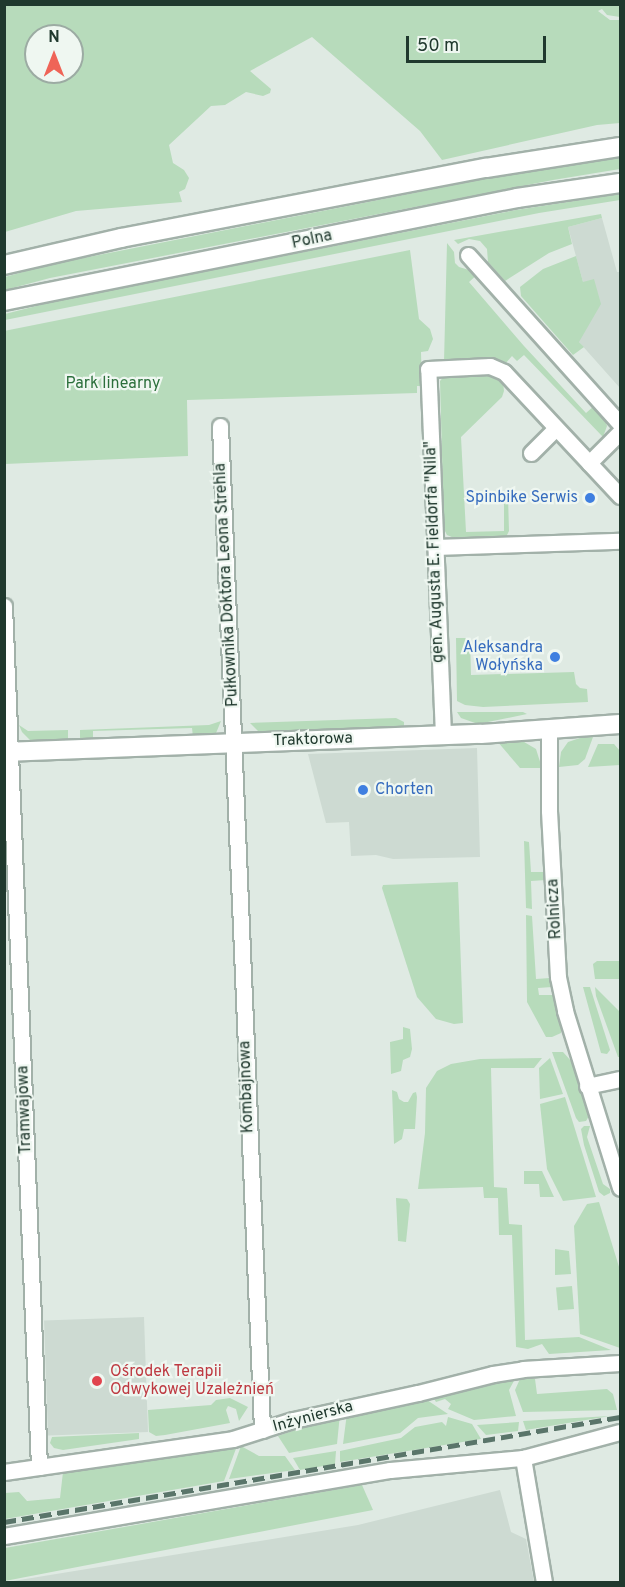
<!DOCTYPE html>
<meta charset="utf-8">
<style>
body{margin:0}
#map{position:relative;width:625px;height:1587px;overflow:hidden;background:#dfeae3;font-family:Overpass,sans-serif}
div>[style]{position:absolute}
[style*='--x']{left:calc(var(--x)*1px);top:calc(var(--y)*1px);width:calc(var(--w)*1px);rotate:calc(var(--a)*1deg)}
.built>*{inset:0;background:#cddad2;transform-origin:0 0}
.green>*{inset:0;background:#b7dbbb;transform-origin:0 0}
.roads{filter:drop-shadow(2px 0 #a2b1a9) drop-shadow(-2px 0 #a2b1a9) drop-shadow(0 2px #a2b1a9) drop-shadow(0 -2px #a2b1a9)}
.street>*{height:15px;margin:-7.5px;padding:0 7.5px;transform-origin:7.5px;border-radius:7.5px;background:#fff}
.secondary>*{height:18px;margin:-9px;padding:0 9px;transform-origin:9px;border-radius:9px;background:#fff}
.rail>*{height:4.5px;margin-top:-2.25px;transform-origin:0;background:repeating-linear-gradient(90deg,#5a756a 0 12px,transparent 0 18px)}
.dots>*{width:16px;height:16px;translate:-50% -50%;box-sizing:border-box;border:3px solid #eff7f1;border-radius:50%}
span{translate:-50% -50%;white-space:nowrap;text-align:center;line-height:1.15;-webkit-text-stroke:4.5px #eff7f1;paint-order:stroke}
.street-label{font-size:16px;color:#20392e}
.park-label{font-size:16px;color:#2b6f3b}
.shop-label{font-size:16px;color:#366cbe}
.right{translate:-100% -50%;text-align:right}
.left{translate:0 -50%;text-align:left}
.health-label{font-size:16px;color:#be3a42}
.frame{position:absolute;inset:0;border:6px solid #20392e;pointer-events:none}
.north{position:absolute;left:24px;top:24px;width:60px;height:60px;box-sizing:border-box;background:#eff7f1;border:2px solid #9caba3;border-radius:50%;rotate:0deg;font-size:16px;font-weight:700;line-height:24px;text-align:center;color:#20392e}
.north::after{content:'';display:block;margin:auto;width:21px;height:27px;background:#ef6457;clip-path:polygon(50% 0,100% 100%,50% 72%,0 100%)}
.scale{position:absolute;left:406px;top:36px;width:140px;height:27px;box-sizing:border-box;border:3px solid #20392e;border-top:0;padding-left:8px;font-size:18px;line-height:21px;white-space:nowrap;color:#20392e;-webkit-text-stroke:4px #eff7f1;paint-order:stroke}
</style>
<div id="map">
<div class="built">
<i style="clip-path:polygon(602px 218px,617px 272px,620px 272px,620px 388px,579px 342px,583px 282px,568px 227px)"></i>
<i style="clip-path:polygon(477px 748px,480px 857px,393px 859px,376px 855px,351px 856px,349px 822px,326px 823px,308px 754px)"></i>
<i style="left:144px;top:1317px;width:115px;height:100px;rotate:88deg"></i>
<i style="clip-path:polygon(500px 1490px,511px 1532px,526px 1539px,534px 1582px,7px 1582px,358px 1525px)"></i>
</div>
<div class="green">
<i style="clip-path:polygon(evenodd,4px 5px,620px 5px,620px 17px,607px 15px,602px 9px,598px 11px,610px 20px,620px 20px,620px 123px,597px 125px,442px 160px,420px 131px,312px 37px,250px 71px,271px 89px,270px 93px,263px 96px,246px 92px,225px 105px,211px 106px,169px 145px,173px 163px,184px 170px,189px 178px,185px 189px,179px 192px,182px 202px,76px 211px,5px 232px,4px 5px,36px 36px,72px 36px,72px 72px,36px 72px,36px 36px)"></i>
<i style="clip-path:polygon(620px 158px,620px 169px,553px 180px,50px 278px,5px 290px,5px 277px,48px 265px,500px 176px)"></i>
<i style="clip-path:polygon(620px 194px,620px 200px,539px 213px,5px 320px,5px 314px,52px 302px,516px 210px)"></i>
<i style="clip-path:polygon(601px 214px,602px 218px,568px 227px,572px 244px,549px 253px,505px 281px,488px 262px,487px 249px,480px 241px,469px 239px,458px 244px,454px 240px)"></i>
<i style="clip-path:polygon(447px 243px,454px 252px,455px 263px,459px 267px,479px 273px,469px 282px,524px 346px,586px 413px,594px 406px,603px 413px,607px 426px,603px 437px,524px 355px,517px 361px,512px 356px,505px 364px,488px 358px,444px 362px)"></i>
<i style="clip-path:polygon(410px 250px,419px 319px,430px 329px,433px 339px,428px 351px,421px 352px,422px 386px,417px 386px,417px 393px,187px 400px,188px 456px,5px 464px,4px 331px)"></i>
<i style="clip-path:polygon(576px 256px,583px 282px,594px 279px,601px 304px,579px 342px,584px 347px,573px 355px,521px 296px,520px 287px,543px 269px)"></i>
<i style="clip-path:polygon(486px 373px,503px 382px,504px 391px,502px 397px,461px 437px,466px 532px,504px 531px,504px 502px,502px 502px,501px 497px,508px 496px,509px 531px,506px 537px,459px 540px,447px 535px,444px 529px,440px 381px,445px 375px)"></i>
<i style="clip-path:polygon(456px 638px,470px 638px,471px 675px,574px 672px,576px 684px,580px 688px,587px 689px,588px 702px,483px 707px,465px 705px,457px 701px)"></i>
<i style="clip-path:polygon(457px 712px,523px 712px,527px 714px,478px 724px,461px 718px)"></i>
<i style="clip-path:polygon(396px 718px,404px 722px,404px 729px,262px 735px,250px 723px)"></i>
<i style="clip-path:polygon(221px 721px,214px 738px,193px 737px,192px 728px,93px 731px,93px 742px,80px 742px,80px 730px,209px 725px)"></i>
<i style="clip-path:polygon(19px 725px,28px 731px,68px 730px,68px 742px,31px 741px,22px 732px)"></i>
<i style="clip-path:polygon(593px 737px,585px 759px,578px 765px,559px 767px,561px 752px,568px 742px,580px 738px)"></i>
<i style="clip-path:polygon(519px 739px,536px 749px,542px 768px,520px 768px,497px 741px)"></i>
<i style="clip-path:polygon(598px 744px,614px 744px,620px 751px,620px 765px,588px 767px)"></i>
<i style="clip-path:polygon(524px 841px,529px 842px,531px 872px,546px 872px,546px 880px,531px 881px,532px 909px,526px 908px)"></i>
<i style="clip-path:polygon(458px 882px,463px 1023px,454px 1024px,436px 1019px,417px 997px,382px 888px,383px 885px)"></i>
<i style="clip-path:polygon(526px 915px,532px 916px,536px 979px,550px 978px,552px 987px,538px 988px,539px 995px,554px 995px,561px 1029px,561px 1033px,552px 1037px,546px 1037px,527px 1002px)"></i>
<i style="clip-path:polygon(597px 961px,620px 961px,620px 979px,595px 979px,593px 964px)"></i>
<i style="clip-path:polygon(583px 987px,590px 987px,610px 1050px,607px 1054px,601px 1053px)"></i>
<i style="clip-path:polygon(595px 987px,620px 1012px,620px 1057px,618px 1057px,596px 996px)"></i>
<i style="clip-path:polygon(403px 1027px,410px 1029px,412px 1049px,410px 1057px,403px 1060px,401px 1071px,391px 1074px,390px 1042px,403px 1039px)"></i>
<i style="clip-path:polygon(552px 1052px,563px 1052px,572px 1062px,589px 1116px,586px 1121px,579px 1122px,576px 1118px)"></i>
<i style="clip-path:polygon(542px 1058px,534px 1068px,491px 1068px,494px 1187px,507px 1188px,509px 1224px,522px 1225px,525px 1340px,579px 1337px,611px 1350px,549px 1354px,542px 1344px,528px 1349px,516px 1347px,512px 1235px,499px 1235px,498px 1198px,484px 1198px,483px 1187px,418px 1189px,425px 1133px,426px 1088px,437px 1071px,451px 1064px,480px 1059px)"></i>
<i style="clip-path:polygon(550px 1058px,563px 1094px,540px 1099px,539px 1068px)"></i>
<i style="clip-path:polygon(392px 1090px,397px 1092px,399px 1099px,404px 1102px,408px 1102px,413px 1093px,416px 1092px,417px 1097px,415px 1129px,404px 1129px,402px 1139px,394px 1144px)"></i>
<i style="clip-path:polygon(565px 1097px,596px 1197px,563px 1201px,547px 1169px,540px 1104px)"></i>
<i style="clip-path:polygon(584px 1126px,590px 1126px,587px 1137px,603px 1184px,610px 1189px,610px 1193px,604px 1196px,599px 1192px,584px 1145px,581px 1129px)"></i>
<i style="clip-path:polygon(524px 1171px,542px 1171px,554px 1197px,540px 1197px,539px 1184px,524px 1184px)"></i>
<i style="clip-path:polygon(396px 1198px,407px 1199px,410px 1204px,406px 1242px,398px 1241px)"></i>
<i style="clip-path:polygon(599px 1202px,620px 1270px,620px 1348px,580px 1334px,574px 1226px,587px 1204px)"></i>
<i style="clip-path:polygon(555px 1249px,569px 1251px,571px 1274px,555px 1275px)"></i>
<i style="left:572px;top:1286px;width:23px;height:16px;rotate:85deg"></i>
<i style="clip-path:polygon(515px 1379px,509px 1390px,516px 1416px,474px 1420px,448px 1409px,451px 1404px,445px 1399px,436px 1402px,433px 1397px,493px 1382px)"></i>
<i style="clip-path:polygon(520px 1379px,535px 1379px,537px 1394px,607px 1389px,613px 1394px,617px 1410px,523px 1412px,515px 1390px)"></i>
<i style="clip-path:polygon(230px 1398px,248px 1407px,239px 1421px,236px 1409px,228px 1406px,226px 1410px,230px 1423px,165px 1435px,156px 1436px,149px 1432px,148px 1410px,211px 1405px,216px 1400px)"></i>
<i style="clip-path:polygon(427px 1400px,448px 1414px,418px 1418px,400px 1433px,343px 1444px,347px 1413px)"></i>
<i style="clip-path:polygon(340px 1414px,337px 1444px,289px 1453px,278px 1436px)"></i>
<i style="clip-path:polygon(610px 1416px,526px 1430px,523px 1421px)"></i>
<i style="clip-path:polygon(448px 1417px,472px 1424px,481px 1439px,340px 1462px,340px 1451px,401px 1438px,415px 1427px,442px 1422px,446px 1426px)"></i>
<i style="clip-path:polygon(519px 1422px,518px 1431px,486px 1435px,477px 1425px)"></i>
<i style="clip-path:polygon(139px 1433px,139px 1439px,63px 1450px,54px 1448px,50px 1443px,52px 1437px)"></i>
<i style="clip-path:polygon(237px 1446px,224px 1481px,5px 1519px,5px 1493px,19px 1492px,27px 1501px,60px 1498px,63px 1472px)"></i>
<i style="clip-path:polygon(241px 1446px,259px 1456px,285px 1456px,295px 1470px,229px 1479px)"></i>
<i style="clip-path:polygon(336px 1451px,335px 1464px,300px 1470px,293px 1458px)"></i>
<i style="clip-path:polygon(362px 1485px,373px 1510px,5px 1581px,5px 1548px)"></i>
</div>
<div class="roads">
<div class="street">
<i style="--x:468;--y:255;--w:227;--a:48"></i>
<i style="--x:220;--y:426;--w:1005;--a:87.6"></i>
<i style="--x:531;--y:453;--w:35;--a:-45"></i>
<i style="--x:589;--y:463;--w:44;--a:-45"></i>
<i style="--x:435;--y:547;--w:185;--a:-1.9"></i>
<i style="--x:4;--y:606;--w:862;--a:87.67"></i>
<i style="--x:549;--y:729;--w:82;--a:90"></i>
<i style="--x:549;--y:811;--w:166;--a:86.9"></i>
<i style="--x:558;--y:977;--w:35;--a:78"></i>
<i style="--x:565;--y:1011;--w:185;--a:72.7"></i>
<i style="--x:443;--y:735;--w:366;--a:-92.3"></i>
<i style="--x:428;--y:369;--w:62;--a:-2.8"></i>
<i style="--x:490;--y:366;--w:15;--a:23"></i>
<i style="--x:504;--y:372;--w:170;--a:46.9"></i>
<i style="--x:587;--y:1086;--w:34;--a:-12"></i>
<i style="--x:523;--y:1458;--w:126;--a:80.4"></i>
<i style="--x:4;--y:1472;--w:231;--a:-8.2"></i>
<i style="--x:233;--y:1439;--w:63;--a:-17.6"></i>
<i style="--x:293;--y:1420;--w:128;--a:-12.2"></i>
<i style="--x:418;--y:1393;--w:77;--a:-14.2"></i>
<i style="--x:493;--y:1374;--w:30;--a:-9"></i>
<i style="--x:523;--y:1369;--w:97;--a:-3.5"></i>
<i style="--x:4;--y:1536;--w:392;--a:-9.7"></i>
<i style="--x:390;--y:1470;--w:134;--a:-5.2"></i>
<i style="--x:523;--y:1458;--w:100;--a:-15"></i>
</div>
<div class="secondary">
<i style="--x:4;--y:265;--w:120;--a:-13"></i>
<i style="--x:121;--y:238;--w:372;--a:-10.9"></i>
<i style="--x:486;--y:168;--w:136;--a:-8.9"></i>
<i style="--x:4;--y:301;--w:523;--a:-11.35"></i>
<i style="--x:517;--y:198;--w:104;--a:-8.3"></i>
<i style="--x:4;--y:752;--w:477;--a:-2.2"></i>
<i style="--x:481;--y:734;--w:139;--a:-4.1"></i>
</div>
</div>
<div class="rail">
<i style="--x:4;--y:1522;--w:625;--a:-9.67"></i>
</div>
<div class="dots">
<i style="left:590px;top:498px;background:#3f7fe0"></i>
<i style="left:555px;top:657px;background:#3f7fe0"></i>
<i style="left:363px;top:790px;background:#3f7fe0"></i>
<i style="left:97px;top:1381px;background:#e0444e"></i>
</div>
<div class="street-label">
<span style="left:312px;top:240px;rotate:-12deg">Polna</span>
<span style="left:435px;top:552px;rotate:-92deg">gen. Augusta E. Fieldorfa "Nila"</span>
<span style="left:227px;top:585px;rotate:-93deg">Pułkownika Doktora Leona Strehla</span>
<span style="left:313px;top:740px;rotate:-2deg">Traktorowa</span>
<span style="left:555px;top:909px;rotate:-93deg">Rolnicza</span>
<span style="left:247px;top:1087px;rotate:-92deg">Kombajnowa</span>
<span style="left:25px;top:1110px;rotate:-92deg">Tramwajowa</span>
<span style="left:313px;top:1417px;rotate:-15deg">Inżynierska</span>
</div>
<div class="park-label">
<span style="left:113px;top:384px">Park linearny</span>
</div>
<div class="shop-label">
<span class="right" style="left:578px;top:498px">Spinbike Serwis</span>
<span class="right" style="left:543px;top:657px">Aleksandra<br>Wołyńska</span>
<span class="left" style="left:375px;top:790px">Chorten</span>
</div>
<div class="health-label">
<span class="left" style="left:110px;top:1381px">Ośrodek Terapii<br>Odwykowej Uzależnień</span>
</div>
<div class="frame"></div>
<div class="north">N</div>
<div class="scale">50 m</div>
</div>
